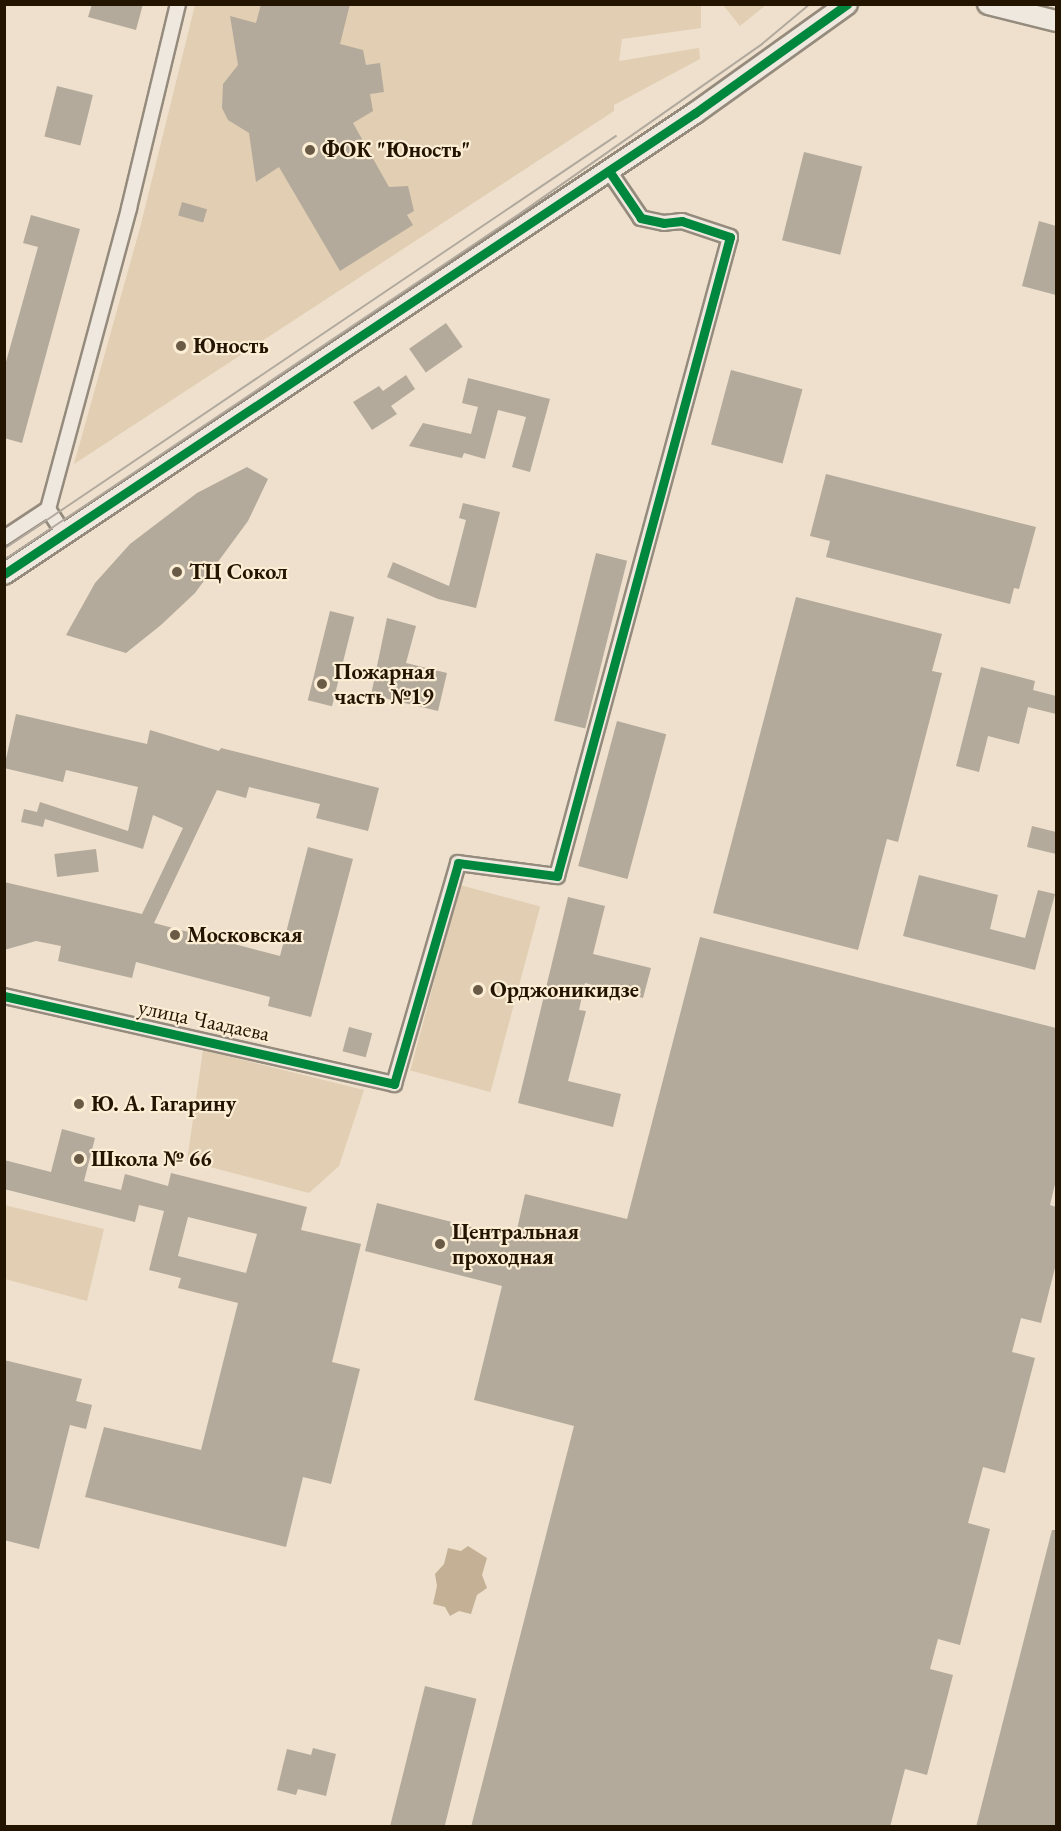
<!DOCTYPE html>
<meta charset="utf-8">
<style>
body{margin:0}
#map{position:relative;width:1061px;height:1831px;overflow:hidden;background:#eee0cc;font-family:"EB Garamond",serif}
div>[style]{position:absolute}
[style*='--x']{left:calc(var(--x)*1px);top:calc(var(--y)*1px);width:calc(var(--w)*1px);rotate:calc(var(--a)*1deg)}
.green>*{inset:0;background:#e1ceb3;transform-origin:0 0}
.water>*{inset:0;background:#c4b195}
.building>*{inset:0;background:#b3aa9b;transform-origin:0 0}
.roads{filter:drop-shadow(2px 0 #958b7d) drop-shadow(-2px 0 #958b7d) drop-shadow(0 2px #958b7d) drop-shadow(0 -2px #958b7d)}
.street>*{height:14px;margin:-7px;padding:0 7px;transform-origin:7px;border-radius:7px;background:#efe8df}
.secondary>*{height:20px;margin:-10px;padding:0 10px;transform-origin:10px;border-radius:10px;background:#efe8df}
.tram>*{height:1.5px;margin:-0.75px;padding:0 0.75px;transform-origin:0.75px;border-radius:0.75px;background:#b1a99e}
.cycleway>*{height:9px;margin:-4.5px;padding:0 4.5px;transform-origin:4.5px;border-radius:4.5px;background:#00873e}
.dots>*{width:16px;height:16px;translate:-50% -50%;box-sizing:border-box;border:3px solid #fcedd5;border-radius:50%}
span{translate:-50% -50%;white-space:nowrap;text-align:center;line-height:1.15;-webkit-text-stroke:4.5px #fcedd5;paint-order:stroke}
.poi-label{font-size:22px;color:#231400;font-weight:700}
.left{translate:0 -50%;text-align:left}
.street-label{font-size:22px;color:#231400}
.frame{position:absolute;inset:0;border:6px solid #231400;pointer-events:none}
</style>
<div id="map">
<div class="green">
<i style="clip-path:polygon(195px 5px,701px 5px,701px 28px,622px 39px,619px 61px,699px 48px,700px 59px,614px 105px,614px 111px,74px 464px,140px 228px)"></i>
<i style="clip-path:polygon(723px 5px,766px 5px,740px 26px)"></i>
<i style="left:460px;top:885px;width:83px;height:192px;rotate:15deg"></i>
<i style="clip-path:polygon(203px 1050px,364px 1090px,339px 1166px,309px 1193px,187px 1161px)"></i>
<i style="clip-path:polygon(4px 1205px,104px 1229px,87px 1301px,5px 1279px)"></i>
</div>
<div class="water">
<i style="clip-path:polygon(468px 1546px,487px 1558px,482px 1575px,487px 1588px,477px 1595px,471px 1614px,459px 1611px,450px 1616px,445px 1607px,433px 1604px,437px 1586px,435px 1574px,444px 1564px,448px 1548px,461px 1551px)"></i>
</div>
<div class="building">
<i style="clip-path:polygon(92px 4px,143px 4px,136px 30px,88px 17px)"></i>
<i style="clip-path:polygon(261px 4px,350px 4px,340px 44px,363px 50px,366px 65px,380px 63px,384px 92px,370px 94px,373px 111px,353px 123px,389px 187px,408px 186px,414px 211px,407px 215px,413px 225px,340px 271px,279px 167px,256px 182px,249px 133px,228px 120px,222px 108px,223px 84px,238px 65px,230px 16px,256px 23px)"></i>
<i style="left:57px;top:86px;width:37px;height:52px;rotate:14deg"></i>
<i style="left:804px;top:152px;width:60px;height:91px;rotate:14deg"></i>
<i style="left:182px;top:202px;width:26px;height:14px;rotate:16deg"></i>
<i style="clip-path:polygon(31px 215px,80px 229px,22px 443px,4px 438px,4px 369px,38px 247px,23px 243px)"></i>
<i style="clip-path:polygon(1039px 221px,1056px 226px,1056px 295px,1022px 286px)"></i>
<i style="left:446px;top:323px;width:29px;height:45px;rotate:55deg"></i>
<i style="left:731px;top:370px;width:74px;height:77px;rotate:15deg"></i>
<i style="clip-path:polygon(406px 375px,415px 389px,391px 406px,397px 414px,372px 430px,353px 402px,379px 386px,383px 391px)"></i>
<i style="clip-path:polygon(468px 378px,550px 399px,530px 472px,512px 467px,526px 417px,498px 410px,485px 459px,464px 453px,462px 458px,409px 446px,423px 423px,471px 434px,478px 407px,462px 403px)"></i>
<i style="clip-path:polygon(247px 467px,268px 479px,248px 521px,195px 593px,161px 625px,126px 653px,66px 635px,95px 583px,130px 544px,197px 493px)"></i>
<i style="clip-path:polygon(826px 474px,1036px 527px,1019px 589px,1014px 588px,1010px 604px,826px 557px,830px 541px,810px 536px)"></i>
<i style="clip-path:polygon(463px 503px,500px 512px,476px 608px,438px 599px,387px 577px,393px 562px,449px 586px,466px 520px,459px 518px)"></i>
<i style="left:596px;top:553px;width:32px;height:173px;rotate:14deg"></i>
<i style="clip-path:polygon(796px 597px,942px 634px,932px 671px,942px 673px,898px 842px,887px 839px,858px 950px,713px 913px)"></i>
<i style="left:330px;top:611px;width:25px;height:92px;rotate:14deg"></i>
<i style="clip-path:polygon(387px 618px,416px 626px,406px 663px,447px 673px,438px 711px,371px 695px)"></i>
<i style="clip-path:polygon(981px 667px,1035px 681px,1033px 690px,1056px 696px,1056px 714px,1028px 707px,1019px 744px,988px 736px,979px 772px,956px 766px)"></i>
<i style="clip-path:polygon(16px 714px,147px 744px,150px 730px,219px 751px,221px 748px,379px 788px,368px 831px,316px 818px,320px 804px,249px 787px,246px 798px,217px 790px,154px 923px,280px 956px,308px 847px,353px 859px,311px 1017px,268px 1006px,270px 997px,136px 962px,132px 978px,58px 961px,61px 946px,36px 941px,4px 950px,4px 882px,142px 914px,183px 828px,153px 815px,143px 849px,45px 819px,43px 827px,21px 822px,24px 809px,37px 812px,40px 802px,128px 831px,138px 787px,66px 770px,63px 782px,4px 768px)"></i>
<i style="left:617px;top:721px;width:51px;height:150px;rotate:15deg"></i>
<i style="clip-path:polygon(1032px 826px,1056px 832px,1056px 854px,1027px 847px)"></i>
<i style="left:96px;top:849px;width:23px;height:42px;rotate:83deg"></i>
<i style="clip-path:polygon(919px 875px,998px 895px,990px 929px,1025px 938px,1038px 890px,1055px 894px,1035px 970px,903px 936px)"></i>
<i style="clip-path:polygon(568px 897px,605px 906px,593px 954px,651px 968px,643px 998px,585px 983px,579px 1010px,586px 1011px,568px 1081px,621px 1094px,613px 1127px,518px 1103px)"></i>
<i style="clip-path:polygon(700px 937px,1056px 1028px,1056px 1180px,1050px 1205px,1056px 1207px,1056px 1264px,1041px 1323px,1021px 1318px,1012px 1352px,1035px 1358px,1005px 1473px,983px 1467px,968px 1523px,990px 1529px,960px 1645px,938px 1639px,930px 1669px,953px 1675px,927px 1775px,905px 1769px,890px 1827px,471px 1827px,574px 1426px,474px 1400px,502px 1286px,365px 1251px,377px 1203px,515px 1238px,525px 1194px,627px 1219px)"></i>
<i style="left:349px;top:1027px;width:24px;height:25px;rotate:15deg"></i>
<i style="clip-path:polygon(evenodd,62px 1129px,95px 1138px,84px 1181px,121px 1190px,125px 1174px,168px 1186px,171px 1173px,307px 1207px,301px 1230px,361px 1244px,332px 1362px,360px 1369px,331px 1484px,303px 1477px,286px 1547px,85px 1497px,104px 1427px,201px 1450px,238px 1303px,178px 1288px,181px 1278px,149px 1270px,164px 1211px,139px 1205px,135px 1222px,4px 1189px,4px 1160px,51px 1172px,62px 1129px,188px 1217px,257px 1234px,246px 1273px,178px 1256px,188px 1217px)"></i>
<i style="clip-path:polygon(4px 1360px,82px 1379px,76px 1401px,92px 1405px,86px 1429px,70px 1425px,39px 1549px,4px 1540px)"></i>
<i style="clip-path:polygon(1052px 1530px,1056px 1530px,1056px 1827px,976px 1827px)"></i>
<i style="left:425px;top:1686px;width:53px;height:146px;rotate:14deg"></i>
<i style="clip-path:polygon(313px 1748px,336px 1754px,326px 1796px,298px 1789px,296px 1795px,277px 1790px,287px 1749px,311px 1755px)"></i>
</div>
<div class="roads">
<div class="street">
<i style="--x:48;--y:509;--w:31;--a:57"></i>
<i style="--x:4;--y:538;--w:53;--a:-33.4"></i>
<i style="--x:48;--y:509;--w:312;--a:-74.9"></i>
<i style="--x:129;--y:208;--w:210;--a:-76.5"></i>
<i style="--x:4;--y:996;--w:400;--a:12.7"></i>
<i style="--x:394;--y:1084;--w:230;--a:-73.8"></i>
<i style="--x:458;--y:863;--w:100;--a:7.5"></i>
<i style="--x:557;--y:876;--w:662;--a:-74.85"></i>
<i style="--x:730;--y:237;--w:51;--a:-161.6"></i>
<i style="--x:682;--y:221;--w:18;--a:174"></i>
<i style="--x:664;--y:223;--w:24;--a:-168"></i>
<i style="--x:641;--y:218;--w:57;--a:-124.2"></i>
</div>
<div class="secondary">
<i style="--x:988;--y:4;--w:70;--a:14"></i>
<i style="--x:4;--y:574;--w:831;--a:-33.71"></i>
<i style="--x:695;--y:113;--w:187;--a:-35.6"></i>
</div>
</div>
<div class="tram">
<i style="--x:4;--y:549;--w:738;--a:-34.01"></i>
<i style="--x:4;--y:560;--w:623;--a:-33.87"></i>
<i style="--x:521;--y:213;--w:294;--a:-35"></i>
<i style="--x:762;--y:44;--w:62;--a:-39.8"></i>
</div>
<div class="cycleway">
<i style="--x:4;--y:574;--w:831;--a:-33.71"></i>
<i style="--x:695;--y:113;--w:187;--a:-35.6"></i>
<i style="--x:4;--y:996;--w:400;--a:12.7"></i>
<i style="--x:394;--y:1084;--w:230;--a:-73.8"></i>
<i style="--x:458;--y:863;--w:100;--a:7.5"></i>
<i style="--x:557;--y:876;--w:662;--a:-74.85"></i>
<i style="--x:730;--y:237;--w:51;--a:-161.6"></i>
<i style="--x:682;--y:221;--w:18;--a:174"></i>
<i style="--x:664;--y:223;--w:24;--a:-168"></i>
<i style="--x:641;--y:218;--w:57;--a:-124.2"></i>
</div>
<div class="dots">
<i style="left:310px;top:150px;background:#6a5b47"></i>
<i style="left:181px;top:346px;background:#6a5b47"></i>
<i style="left:177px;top:572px;background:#6a5b47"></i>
<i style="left:322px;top:684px;background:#6a5b47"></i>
<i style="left:175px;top:935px;background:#6a5b47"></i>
<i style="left:478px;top:990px;background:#6a5b47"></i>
<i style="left:79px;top:1104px;background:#6a5b47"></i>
<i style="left:79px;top:1159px;background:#6a5b47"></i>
<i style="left:440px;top:1244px;background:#6a5b47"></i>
</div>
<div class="poi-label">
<span class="left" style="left:322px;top:150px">ФОК "Юность"</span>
<span class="left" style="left:193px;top:346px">Юность</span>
<span class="left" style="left:189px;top:572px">ТЦ Сокол</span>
<span class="left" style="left:334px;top:684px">Пожарная<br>часть №19</span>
<span class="left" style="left:187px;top:935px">Московская</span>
<span class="left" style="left:490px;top:990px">Орджоникидзе</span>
<span class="left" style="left:91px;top:1104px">Ю. А. Гагарину</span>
<span class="left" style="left:91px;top:1159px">Школа № 66</span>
<span class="left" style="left:452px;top:1244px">Центральная<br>проходная</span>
</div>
<div class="street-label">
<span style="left:204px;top:1020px;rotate:12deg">улица Чаадаева</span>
</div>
<div class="frame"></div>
</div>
